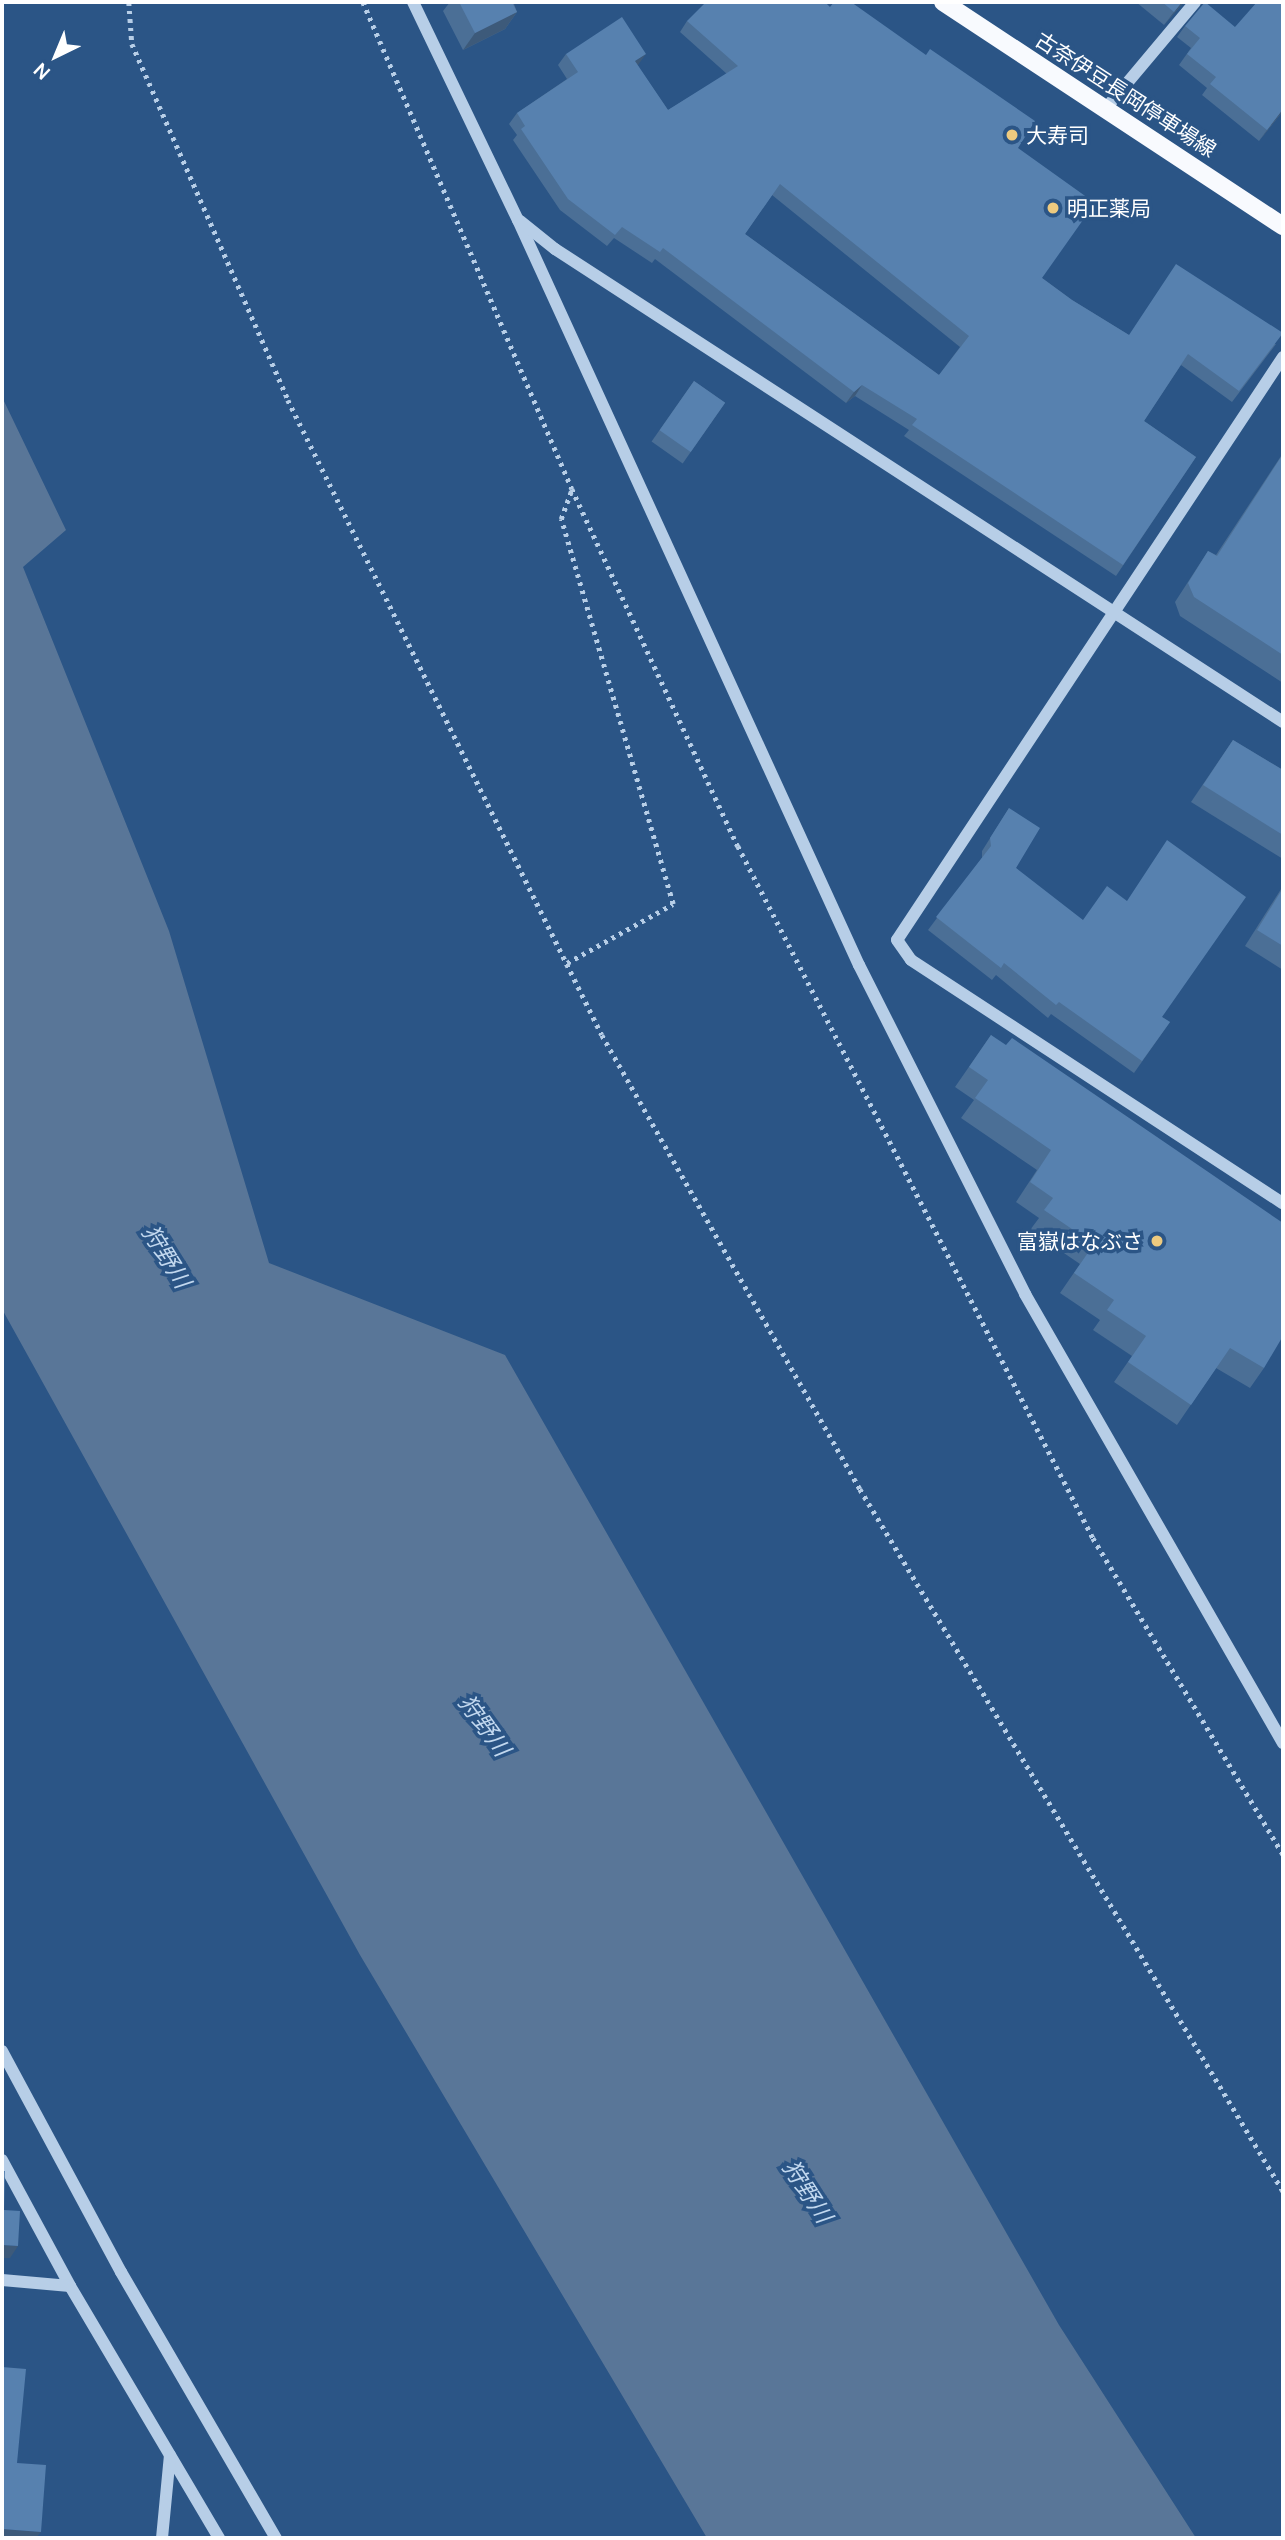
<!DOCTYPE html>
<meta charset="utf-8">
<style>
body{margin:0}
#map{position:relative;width:1285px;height:2540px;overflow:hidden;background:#2b5586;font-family:Manrope,"Noto Sans JP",sans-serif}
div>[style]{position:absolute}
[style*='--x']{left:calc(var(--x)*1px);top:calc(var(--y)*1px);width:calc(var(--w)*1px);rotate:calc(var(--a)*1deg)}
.water>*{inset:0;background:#597698}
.path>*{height:4.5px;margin-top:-2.25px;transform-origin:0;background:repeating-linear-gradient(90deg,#b7cee7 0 3.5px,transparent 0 8.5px)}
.minor>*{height:12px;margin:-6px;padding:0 6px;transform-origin:6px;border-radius:6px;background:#b7cee7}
.major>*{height:18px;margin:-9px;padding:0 9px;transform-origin:9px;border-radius:9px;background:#f8fafe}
.wall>*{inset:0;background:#4b6f96;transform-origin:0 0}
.shaded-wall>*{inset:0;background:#3d5a7a}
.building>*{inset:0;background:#5781af;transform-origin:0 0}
.dots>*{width:19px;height:19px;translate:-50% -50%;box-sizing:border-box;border:4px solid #2b5586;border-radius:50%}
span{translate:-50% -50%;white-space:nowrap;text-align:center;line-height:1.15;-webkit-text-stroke:7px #2b5586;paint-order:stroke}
.street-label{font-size:21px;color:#fff}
.poi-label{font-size:21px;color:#fff}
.left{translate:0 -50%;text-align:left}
.right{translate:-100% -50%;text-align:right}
.water-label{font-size:23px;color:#c2d8ef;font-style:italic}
.frame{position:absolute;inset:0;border:4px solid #fff;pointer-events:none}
.north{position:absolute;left:21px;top:21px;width:70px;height:70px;-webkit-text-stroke:5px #2b5586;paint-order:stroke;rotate:223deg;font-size:19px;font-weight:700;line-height:28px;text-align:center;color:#fff}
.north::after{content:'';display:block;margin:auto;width:24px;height:32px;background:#fff;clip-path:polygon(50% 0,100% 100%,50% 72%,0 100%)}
</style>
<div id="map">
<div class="water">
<i style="clip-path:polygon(2px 397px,66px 530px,23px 567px,169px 931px,269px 1263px,505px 1355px,1059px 2325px,1196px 2538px,707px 2538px,360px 1955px,2px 1309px)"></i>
</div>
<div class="path">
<i style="--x:129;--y:2;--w:42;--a:85.9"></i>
<i style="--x:132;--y:44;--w:389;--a:66.3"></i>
<i style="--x:288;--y:400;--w:708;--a:63.69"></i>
<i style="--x:602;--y:1035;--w:522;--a:60.39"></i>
<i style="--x:860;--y:1489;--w:820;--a:58.93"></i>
<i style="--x:363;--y:2;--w:530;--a:66.77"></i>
<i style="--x:572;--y:489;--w:394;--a:65.1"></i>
<i style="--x:738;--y:846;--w:778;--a:62.84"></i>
<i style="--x:1093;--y:1538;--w:369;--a:59"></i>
<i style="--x:567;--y:963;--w:121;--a:-29.1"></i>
<i style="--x:673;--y:904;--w:401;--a:-106.2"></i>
<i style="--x:561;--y:519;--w:32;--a:-70"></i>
</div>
<div class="minor">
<i style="--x:413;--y:2;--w:242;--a:64.3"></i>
<i style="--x:518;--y:220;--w:819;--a:65.41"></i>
<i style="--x:859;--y:965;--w:369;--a:63.2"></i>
<i style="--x:1025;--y:1294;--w:518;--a:60.12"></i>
<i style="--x:1107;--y:107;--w:137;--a:-50"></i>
<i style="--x:520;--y:221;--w:45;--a:38.7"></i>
<i style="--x:555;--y:249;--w:868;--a:33.01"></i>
<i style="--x:1283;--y:357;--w:699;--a:123.51"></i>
<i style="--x:897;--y:940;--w:24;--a:55"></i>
<i style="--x:911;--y:960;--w:444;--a:33.2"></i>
<i style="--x:2;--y:2051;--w:251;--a:61.7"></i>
<i style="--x:121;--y:2272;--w:308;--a:59.8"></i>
<i style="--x:2;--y:2160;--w:143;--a:61.6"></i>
<i style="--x:70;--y:2286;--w:293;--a:59.4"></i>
<i style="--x:2;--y:2280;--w:68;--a:5"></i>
<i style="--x:162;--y:2538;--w:83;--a:-84.5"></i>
</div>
<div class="major">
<i style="--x:943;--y:2;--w:407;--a:33.4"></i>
</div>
<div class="wall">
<i style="clip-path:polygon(450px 2px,517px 2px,514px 4px,517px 12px,505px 29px,463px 50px,443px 11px)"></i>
<i style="clip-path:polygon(1136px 2px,1184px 2px,1164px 25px)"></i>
<i style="clip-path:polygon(1283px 2px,1283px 111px,1259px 141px,1202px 95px,1207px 88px,1179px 65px,1191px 48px,1177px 37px,1185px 26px,1235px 27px)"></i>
<i style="clip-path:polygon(evenodd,830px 7px,1018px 148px,1042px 278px,1072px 300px,1129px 335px,1276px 344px,1232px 402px,1181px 365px,1144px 421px,1196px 457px,1116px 576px,904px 436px,909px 430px,855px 396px,846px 403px,655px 259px,652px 263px,614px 238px,607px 246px,560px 210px,513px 140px,517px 135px,509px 124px,517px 113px,567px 79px,558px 65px,566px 54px,637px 65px,668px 110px,727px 74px,680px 32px,687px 21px,830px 7px,772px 195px,960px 347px,939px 375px,745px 234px,772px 195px)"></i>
<i style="left:694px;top:381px;width:38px;height:74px;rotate:35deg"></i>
<i style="clip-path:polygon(1283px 453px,1283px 683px,1180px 616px,1175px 602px,1208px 551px,1216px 555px)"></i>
<i style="clip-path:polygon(1233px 740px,1283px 770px,1283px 859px,1191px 802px)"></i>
<i style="clip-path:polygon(1009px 808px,1016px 868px,1162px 1017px,1170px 1022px,1134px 1073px,1051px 1014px,1048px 1018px,996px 975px,992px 980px,928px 930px,982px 858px,982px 851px)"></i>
<i style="clip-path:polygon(1283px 886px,1283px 970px,1245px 946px)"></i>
<i style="clip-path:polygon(991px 1035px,1264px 1368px,1250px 1388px,1216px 1368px,1177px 1425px,1114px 1382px,1132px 1356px,1093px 1330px,1100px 1320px,1060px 1293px,1080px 1264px,1030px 1230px,1039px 1218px,1016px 1202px,1037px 1170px,961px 1118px,974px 1100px,955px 1087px)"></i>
</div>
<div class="shaded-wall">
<i style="clip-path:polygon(1182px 2px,1184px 2px,1164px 25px,1174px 12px)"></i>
<i style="clip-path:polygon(517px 12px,505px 29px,463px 50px,475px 33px)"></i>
<i style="clip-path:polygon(646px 54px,638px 65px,627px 72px,635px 61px)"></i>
<i style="clip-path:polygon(1283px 109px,1283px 111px,1259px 141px,1267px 130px)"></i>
<i style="clip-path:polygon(862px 385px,855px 396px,846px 403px,854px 392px)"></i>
<i style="clip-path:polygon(2px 2245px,18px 2246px,10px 2258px,2px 2258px)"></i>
<i style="clip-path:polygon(2px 2529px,41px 2532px,36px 2538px,2px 2538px)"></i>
</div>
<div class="building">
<i style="clip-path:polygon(459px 2px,512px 2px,517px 12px,475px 33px)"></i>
<i style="clip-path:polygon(evenodd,706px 2px,825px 2px,830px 7px,834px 2px,851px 2px,926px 55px,930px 49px,1035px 121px,1018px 148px,1095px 203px,1042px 278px,1072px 300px,1129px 335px,1176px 264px,1283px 333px,1239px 391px,1188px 354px,1144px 421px,1196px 457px,1123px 565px,912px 425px,917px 419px,862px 385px,854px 392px,663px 248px,660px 252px,622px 227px,615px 235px,568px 199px,521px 129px,525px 126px,517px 113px,578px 72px,566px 54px,622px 17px,646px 54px,635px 61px,668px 110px,738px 66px,687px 21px,706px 2px,780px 184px,969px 336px,939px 375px,745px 234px,780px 184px)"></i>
<i style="clip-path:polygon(1162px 2px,1182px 2px,1174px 12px)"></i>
<i style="clip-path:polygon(1205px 2px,1235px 27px,1257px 2px,1283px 2px,1283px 109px,1267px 130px,1210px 84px,1216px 77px,1187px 54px,1200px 38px,1185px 26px)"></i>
<i style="left:694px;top:381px;width:38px;height:60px;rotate:35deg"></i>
<i style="clip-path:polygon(1283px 454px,1283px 655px,1194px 597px,1188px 583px,1208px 551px,1217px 556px)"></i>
<i style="clip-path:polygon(1233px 740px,1283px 770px,1283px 835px,1203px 785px)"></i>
<i style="clip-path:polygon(1009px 808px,1040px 828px,1016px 868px,1083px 920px,1107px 886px,1127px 901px,1167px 840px,1246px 897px,1162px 1017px,1170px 1022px,1142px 1061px,1059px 1002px,1056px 1005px,1004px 963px,1001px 968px,936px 917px,991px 846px,990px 838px)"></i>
<i style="clip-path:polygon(1283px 888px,1283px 946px,1257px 930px)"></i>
<i style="clip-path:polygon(991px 1035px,1006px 1045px,1012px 1038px,1283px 1223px,1283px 1336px,1264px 1368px,1230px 1348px,1191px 1405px,1128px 1362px,1146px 1336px,1107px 1310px,1114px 1300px,1074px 1273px,1094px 1244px,1044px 1210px,1053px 1198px,1030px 1182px,1051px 1150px,975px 1098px,988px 1080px,969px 1067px)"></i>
<i style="clip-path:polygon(2px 2171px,5px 2171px,4px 2210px,20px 2211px,18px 2246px,2px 2245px)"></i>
<i style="clip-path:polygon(2px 2367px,26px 2369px,17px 2463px,46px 2465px,41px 2532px,2px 2529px)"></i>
</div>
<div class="dots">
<i style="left:1012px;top:135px;background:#edca7f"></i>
<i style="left:1053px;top:208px;background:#edca7f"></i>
<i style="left:1157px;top:1241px;background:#edca7f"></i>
</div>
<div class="street-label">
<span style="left:1126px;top:94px;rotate:33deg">古奈伊豆長岡停車場線</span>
</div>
<div class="poi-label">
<span class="left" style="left:1026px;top:135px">大寿司</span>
<span class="left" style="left:1067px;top:208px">明正薬局</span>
<span class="right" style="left:1143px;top:1241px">富嶽はなぶさ</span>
</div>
<div class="water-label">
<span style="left:167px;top:1256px;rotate:58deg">狩野川</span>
<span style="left:485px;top:1725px;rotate:54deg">狩野川</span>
<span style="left:808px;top:2191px;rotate:57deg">狩野川</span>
</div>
<div class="frame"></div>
<div class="north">N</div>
</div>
